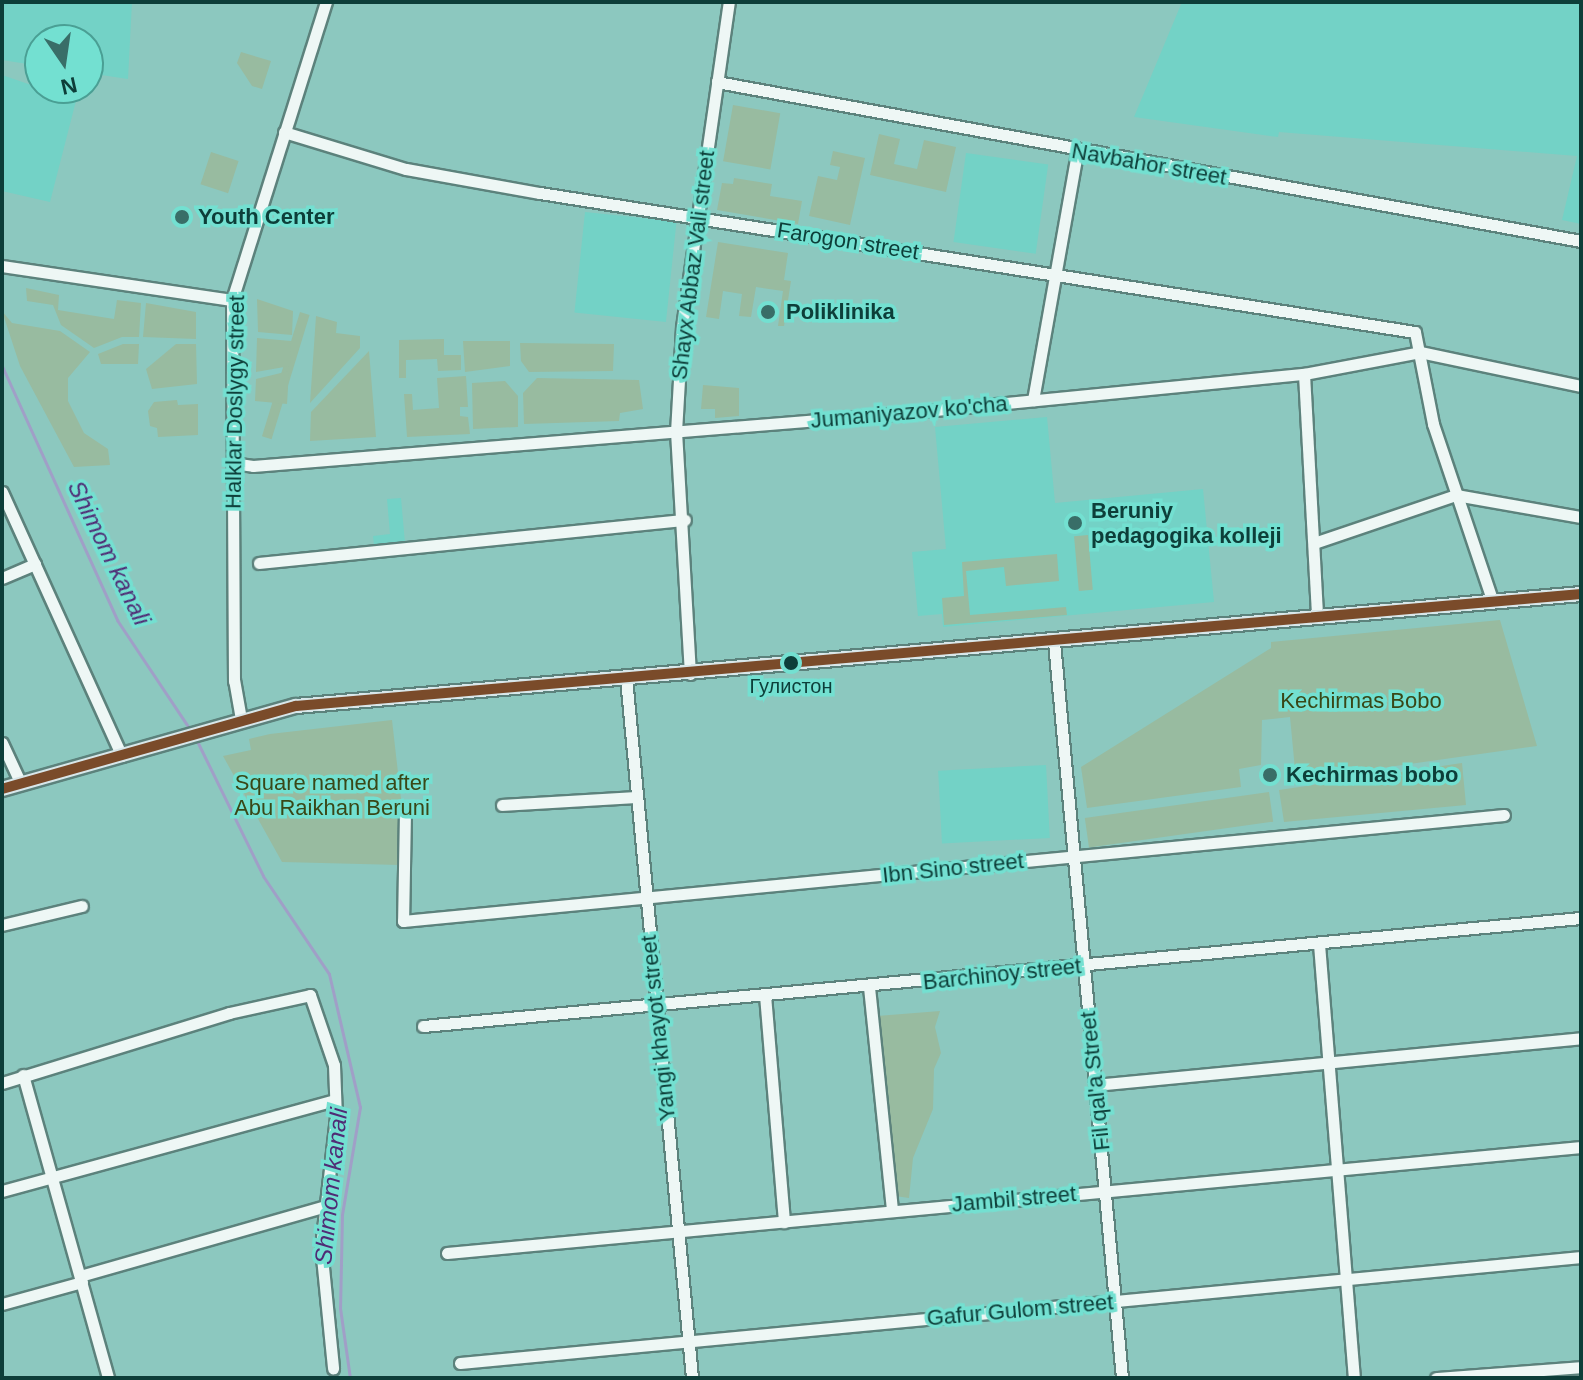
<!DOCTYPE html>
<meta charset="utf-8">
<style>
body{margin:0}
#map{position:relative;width:1583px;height:1380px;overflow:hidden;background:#8cc8bf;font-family:Helvetica,sans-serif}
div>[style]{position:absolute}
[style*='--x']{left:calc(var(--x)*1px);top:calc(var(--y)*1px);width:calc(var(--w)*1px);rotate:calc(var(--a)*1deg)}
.built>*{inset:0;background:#73d2c6;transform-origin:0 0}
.green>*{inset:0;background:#98bba0;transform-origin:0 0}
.stream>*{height:3px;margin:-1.5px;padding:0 1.5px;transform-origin:1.5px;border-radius:1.5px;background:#a09fc7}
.roads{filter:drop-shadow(2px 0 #5c827c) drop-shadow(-2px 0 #5c827c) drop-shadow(0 2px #5c827c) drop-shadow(0 -2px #5c827c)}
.minor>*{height:11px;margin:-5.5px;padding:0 5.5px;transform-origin:5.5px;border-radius:5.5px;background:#eef7f5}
.major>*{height:14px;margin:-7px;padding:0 7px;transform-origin:7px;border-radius:7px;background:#d8e7ea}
.bus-1>*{height:10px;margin:-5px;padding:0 5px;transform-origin:5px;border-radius:5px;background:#7a4b2a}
.dots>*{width:22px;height:22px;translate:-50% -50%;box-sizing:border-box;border:4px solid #73e0d1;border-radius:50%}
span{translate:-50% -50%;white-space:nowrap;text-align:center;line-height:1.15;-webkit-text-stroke:7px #73e0d1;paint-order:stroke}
.bus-label{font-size:20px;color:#0d3e39}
.street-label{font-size:22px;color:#0d3e39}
.poi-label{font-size:22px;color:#0d3e39;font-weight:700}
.left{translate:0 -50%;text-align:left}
.park-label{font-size:22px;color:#394717}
.water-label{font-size:24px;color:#502c75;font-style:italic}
.frame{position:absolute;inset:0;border:4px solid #0d3e39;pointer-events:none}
.north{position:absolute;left:24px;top:24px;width:80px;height:80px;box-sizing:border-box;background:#73e0d1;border:2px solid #4a9f94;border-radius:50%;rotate:167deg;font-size:22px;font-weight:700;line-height:32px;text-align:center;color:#0d3e39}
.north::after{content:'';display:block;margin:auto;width:28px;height:36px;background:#396e68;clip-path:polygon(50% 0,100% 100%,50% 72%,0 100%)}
</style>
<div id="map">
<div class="built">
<i style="clip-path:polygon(2px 2px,132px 2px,128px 79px,88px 73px,88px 40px,40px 40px,40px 66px,2px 60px)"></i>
<i style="clip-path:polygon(1182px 2px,1581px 2px,1581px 224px,1562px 220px,1577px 156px,1279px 132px,1278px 137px,1134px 117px)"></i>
<i style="clip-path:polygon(2px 75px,40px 88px,78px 93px,50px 202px,2px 191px)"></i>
<i style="left:966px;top:153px;width:83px;height:90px;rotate:8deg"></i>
<i style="left:585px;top:212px;width:92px;height:101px;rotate:6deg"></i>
<i style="clip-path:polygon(1047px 417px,1055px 503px,1203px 489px,1214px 602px,943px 627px,942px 614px,918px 616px,912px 552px,946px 549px,935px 427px)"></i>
<i style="clip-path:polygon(401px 498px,405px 543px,374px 545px,373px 536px,390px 534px,387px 499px)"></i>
<i style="left:1046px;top:765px;width:73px;height:108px;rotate:87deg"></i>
</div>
<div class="green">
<i style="clip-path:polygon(241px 52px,271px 61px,262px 89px,252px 86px,237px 63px)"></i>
<i style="left:733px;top:105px;width:48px;height:57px;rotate:10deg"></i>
<i style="clip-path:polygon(879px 134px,900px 139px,894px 164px,917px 169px,924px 140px,956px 147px,946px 192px,870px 175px)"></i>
<i style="clip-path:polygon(833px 151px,865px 158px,850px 225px,809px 216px,818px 176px,837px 180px,840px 167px,830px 165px)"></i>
<i style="left:211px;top:152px;width:29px;height:34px;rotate:18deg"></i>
<i style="clip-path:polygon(734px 178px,772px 184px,770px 196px,802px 201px,798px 224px,717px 210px,722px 183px,733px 184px)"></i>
<i style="clip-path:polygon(718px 242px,788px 253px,784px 280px,791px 281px,784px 326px,778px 326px,783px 291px,756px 287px,751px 317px,739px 316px,742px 294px,723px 291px,719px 319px,706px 317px)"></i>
<i style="clip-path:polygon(26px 288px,59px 295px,58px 310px,114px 319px,117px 300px,141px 303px,139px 337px,122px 337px,94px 348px,61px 325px,53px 305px,27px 301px)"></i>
<i style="clip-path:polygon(257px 299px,293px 311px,292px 335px,258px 332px)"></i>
<i style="clip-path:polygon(146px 303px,196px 312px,196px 339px,143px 337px)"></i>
<i style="clip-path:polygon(2px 311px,12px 323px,60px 331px,90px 352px,68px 378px,68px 401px,84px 433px,108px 449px,110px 465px,74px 467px,20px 366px)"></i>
<i style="left:300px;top:312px;width:10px;height:130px;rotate:17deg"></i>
<i style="clip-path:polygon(316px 316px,337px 322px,336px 333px,360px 336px,360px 348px,310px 403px)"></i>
<i style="clip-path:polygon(257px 338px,291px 341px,290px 366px,256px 372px)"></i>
<i style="clip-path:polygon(444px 339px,444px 355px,461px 355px,461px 370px,438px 371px,437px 359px,406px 360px,406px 378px,399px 378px,399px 340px)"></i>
<i style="clip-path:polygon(463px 341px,510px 341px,510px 366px,465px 372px)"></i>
<i style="clip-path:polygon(520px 343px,614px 344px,613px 371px,529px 372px,521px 361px)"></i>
<i style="clip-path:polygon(123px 344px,139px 344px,138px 364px,101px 364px,98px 354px)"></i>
<i style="clip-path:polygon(176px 344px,196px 344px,197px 384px,152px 389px,146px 369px)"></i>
<i style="clip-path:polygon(369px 351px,376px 437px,310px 441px,311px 412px)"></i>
<i style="clip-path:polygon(289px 371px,287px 404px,255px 401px,256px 379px)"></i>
<i style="clip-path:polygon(466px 376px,468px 407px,460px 407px,460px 416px,468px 417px,470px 434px,407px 437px,404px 394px,412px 394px,413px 410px,439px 408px,437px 378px)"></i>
<i style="clip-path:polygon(537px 378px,639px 380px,643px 409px,620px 413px,619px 421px,524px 424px,523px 393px)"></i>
<i style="clip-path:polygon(505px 381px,518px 396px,518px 427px,473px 429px,472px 383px)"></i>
<i style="clip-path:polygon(703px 385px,739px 388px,739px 416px,715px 418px,715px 409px,701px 409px)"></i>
<i style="clip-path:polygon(177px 400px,178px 405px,198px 404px,198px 435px,158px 437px,157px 428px,150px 426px,148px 411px,154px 402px)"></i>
<i style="left:1088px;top:535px;width:55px;height:14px;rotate:85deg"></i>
<i style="clip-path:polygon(1057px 554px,1059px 581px,1006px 586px,1004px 567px,966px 571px,970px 615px,1066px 607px,1067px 615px,944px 625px,942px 598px,964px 596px,962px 562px)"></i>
<i style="clip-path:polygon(1500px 620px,1537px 746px,1296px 780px,1290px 717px,1262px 720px,1261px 765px,1239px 769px,1241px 787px,1087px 808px,1081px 767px,1271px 648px,1271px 642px)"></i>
<i style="clip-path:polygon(392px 720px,401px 799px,400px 865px,282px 862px,223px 756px,251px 750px,249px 739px,270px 734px)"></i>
<i style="clip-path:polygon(1462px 763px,1466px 805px,1284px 822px,1279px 790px)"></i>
<i style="left:1269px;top:792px;width:30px;height:186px;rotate:82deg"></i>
<i style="clip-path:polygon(940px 1011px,935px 1027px,941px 1053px,934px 1069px,933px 1109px,913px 1158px,909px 1198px,895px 1196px,877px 1016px)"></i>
</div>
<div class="stream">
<i style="--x:2;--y:366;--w:279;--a:65.6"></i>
<i style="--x:117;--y:620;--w:133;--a:56.3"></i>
<i style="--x:197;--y:741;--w:150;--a:63.9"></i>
<i style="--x:263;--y:876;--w:118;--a:56"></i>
<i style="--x:329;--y:974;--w:137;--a:76.9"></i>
<i style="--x:360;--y:1107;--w:109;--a:99.5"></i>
<i style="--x:342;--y:1215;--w:93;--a:91.2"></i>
<i style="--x:340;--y:1308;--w:71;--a:81.9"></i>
</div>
<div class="roads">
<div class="minor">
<i style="--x:717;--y:82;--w:879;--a:10.43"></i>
<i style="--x:284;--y:132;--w:127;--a:16.9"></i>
<i style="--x:406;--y:169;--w:136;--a:10.2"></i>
<i style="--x:540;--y:193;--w:886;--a:9.03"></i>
<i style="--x:1415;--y:332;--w:94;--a:78.9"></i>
<i style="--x:1433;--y:424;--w:188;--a:71.4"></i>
<i style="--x:2;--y:266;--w:232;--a:8.4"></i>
<i style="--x:1304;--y:374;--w:243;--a:86.9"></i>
<i style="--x:1033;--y:400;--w:252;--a:-79.9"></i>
<i style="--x:232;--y:463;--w:21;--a:8"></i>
<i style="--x:253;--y:466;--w:654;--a:-4.65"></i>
<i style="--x:905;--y:413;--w:401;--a:-5.6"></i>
<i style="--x:1304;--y:374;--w:118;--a:-10.7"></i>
<i style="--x:1420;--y:352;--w:165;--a:11.9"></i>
<i style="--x:2;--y:492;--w:290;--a:65.6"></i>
<i style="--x:1314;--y:543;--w:150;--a:-18.7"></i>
<i style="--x:1456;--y:495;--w:127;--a:10"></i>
<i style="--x:259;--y:563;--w:428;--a:-5.8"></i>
<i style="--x:2;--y:578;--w:36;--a:-23"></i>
<i style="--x:1054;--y:642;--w:739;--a:84.72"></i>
<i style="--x:690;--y:674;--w:242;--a:-93.3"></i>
<i style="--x:676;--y:432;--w:105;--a:-86.7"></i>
<i style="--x:682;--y:327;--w:328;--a:-81.8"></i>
<i style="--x:626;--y:678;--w:703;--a:84.61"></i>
<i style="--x:241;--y:719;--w:39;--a:-100"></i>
<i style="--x:234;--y:681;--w:381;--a:-90.3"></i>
<i style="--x:232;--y:300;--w:312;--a:-72.5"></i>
<i style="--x:2;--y:743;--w:45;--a:65.1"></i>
<i style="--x:502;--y:805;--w:133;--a:-3.4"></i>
<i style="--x:405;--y:811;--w:110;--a:91"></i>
<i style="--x:403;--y:921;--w:1106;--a:-5.5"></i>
<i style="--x:2;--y:925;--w:82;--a:-13.4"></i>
<i style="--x:1319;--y:944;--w:435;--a:85.4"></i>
<i style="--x:869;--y:987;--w:225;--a:84.1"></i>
<i style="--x:765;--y:995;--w:228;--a:85.2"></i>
<i style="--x:423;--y:1026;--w:1163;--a:-5.33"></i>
<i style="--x:23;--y:1075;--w:315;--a:74.3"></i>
<i style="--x:2;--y:1083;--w:238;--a:-17.1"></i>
<i style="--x:229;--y:1013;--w:83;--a:-12.5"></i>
<i style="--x:310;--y:995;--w:74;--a:71.1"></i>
<i style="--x:334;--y:1065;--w:52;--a:87.8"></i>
<i style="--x:336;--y:1117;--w:131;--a:96.6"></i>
<i style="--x:321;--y:1247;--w:122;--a:84.3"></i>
<i style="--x:1095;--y:1085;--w:488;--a:-5.5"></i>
<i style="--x:2;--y:1191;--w:345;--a:-15.3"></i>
<i style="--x:447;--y:1253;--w:1139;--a:-5.34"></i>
<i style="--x:80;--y:1276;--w:256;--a:-15.9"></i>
<i style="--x:2;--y:1304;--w:83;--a:-15.4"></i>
<i style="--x:460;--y:1363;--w:1126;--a:-5.4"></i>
<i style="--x:1436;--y:1378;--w:145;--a:-4.3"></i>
</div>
<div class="major">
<i style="--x:2;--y:789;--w:305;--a:-15.8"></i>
<i style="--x:296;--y:706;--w:1290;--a:-4.98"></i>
</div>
</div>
<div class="bus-1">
<i style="--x:2;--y:789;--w:305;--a:-15.8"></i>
<i style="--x:296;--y:706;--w:1290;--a:-4.98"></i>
</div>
<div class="dots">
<i style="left:182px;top:217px;background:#396e68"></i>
<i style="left:768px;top:312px;background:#396e68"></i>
<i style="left:1075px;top:523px;background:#396e68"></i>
<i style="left:791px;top:663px;background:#0d3e39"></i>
<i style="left:1270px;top:775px;background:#396e68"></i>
</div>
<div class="bus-label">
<span style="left:791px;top:686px">Гулистон</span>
</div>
<div class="street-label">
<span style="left:1149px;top:164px;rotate:10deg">Navbahor street</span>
<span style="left:848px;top:241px;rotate:9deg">Farogon street</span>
<span style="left:693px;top:265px;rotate:-83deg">Shayx Abbaz Vali street</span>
<span style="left:235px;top:402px;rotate:-89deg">Halklar Doslygy street</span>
<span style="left:909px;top:412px;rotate:-5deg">Jumaniyazov ko'cha</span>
<span style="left:953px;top:868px;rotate:-6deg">Ibn Sino street</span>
<span style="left:1002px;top:974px;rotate:-6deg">Barchinoy street</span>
<span style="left:658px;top:1028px;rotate:-96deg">Yangi khayot street</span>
<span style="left:1095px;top:1081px;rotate:-96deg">Fil qal'a Street</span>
<span style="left:1014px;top:1199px;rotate:-5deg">Jambil street</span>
<span style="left:1020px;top:1310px;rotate:-5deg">Gafur Gulom street</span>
</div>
<div class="poi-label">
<span class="left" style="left:198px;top:217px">Youth Center</span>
<span class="left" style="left:786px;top:312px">Poliklinika</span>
<span class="left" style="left:1091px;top:523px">Beruniy<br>pedagogika kolleji</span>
<span class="left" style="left:1286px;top:775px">Kechirmas bobo</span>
</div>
<div class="park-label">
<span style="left:1361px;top:701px">Kechirmas Bobo</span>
<span style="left:332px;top:795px">Square named after<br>Abu Raikhan Beruni</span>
</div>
<div class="water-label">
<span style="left:109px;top:553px;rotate:64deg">Shimom kanali</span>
<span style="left:331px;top:1186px;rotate:-84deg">Shimom kanali</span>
</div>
<div class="frame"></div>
<div class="north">N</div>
</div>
